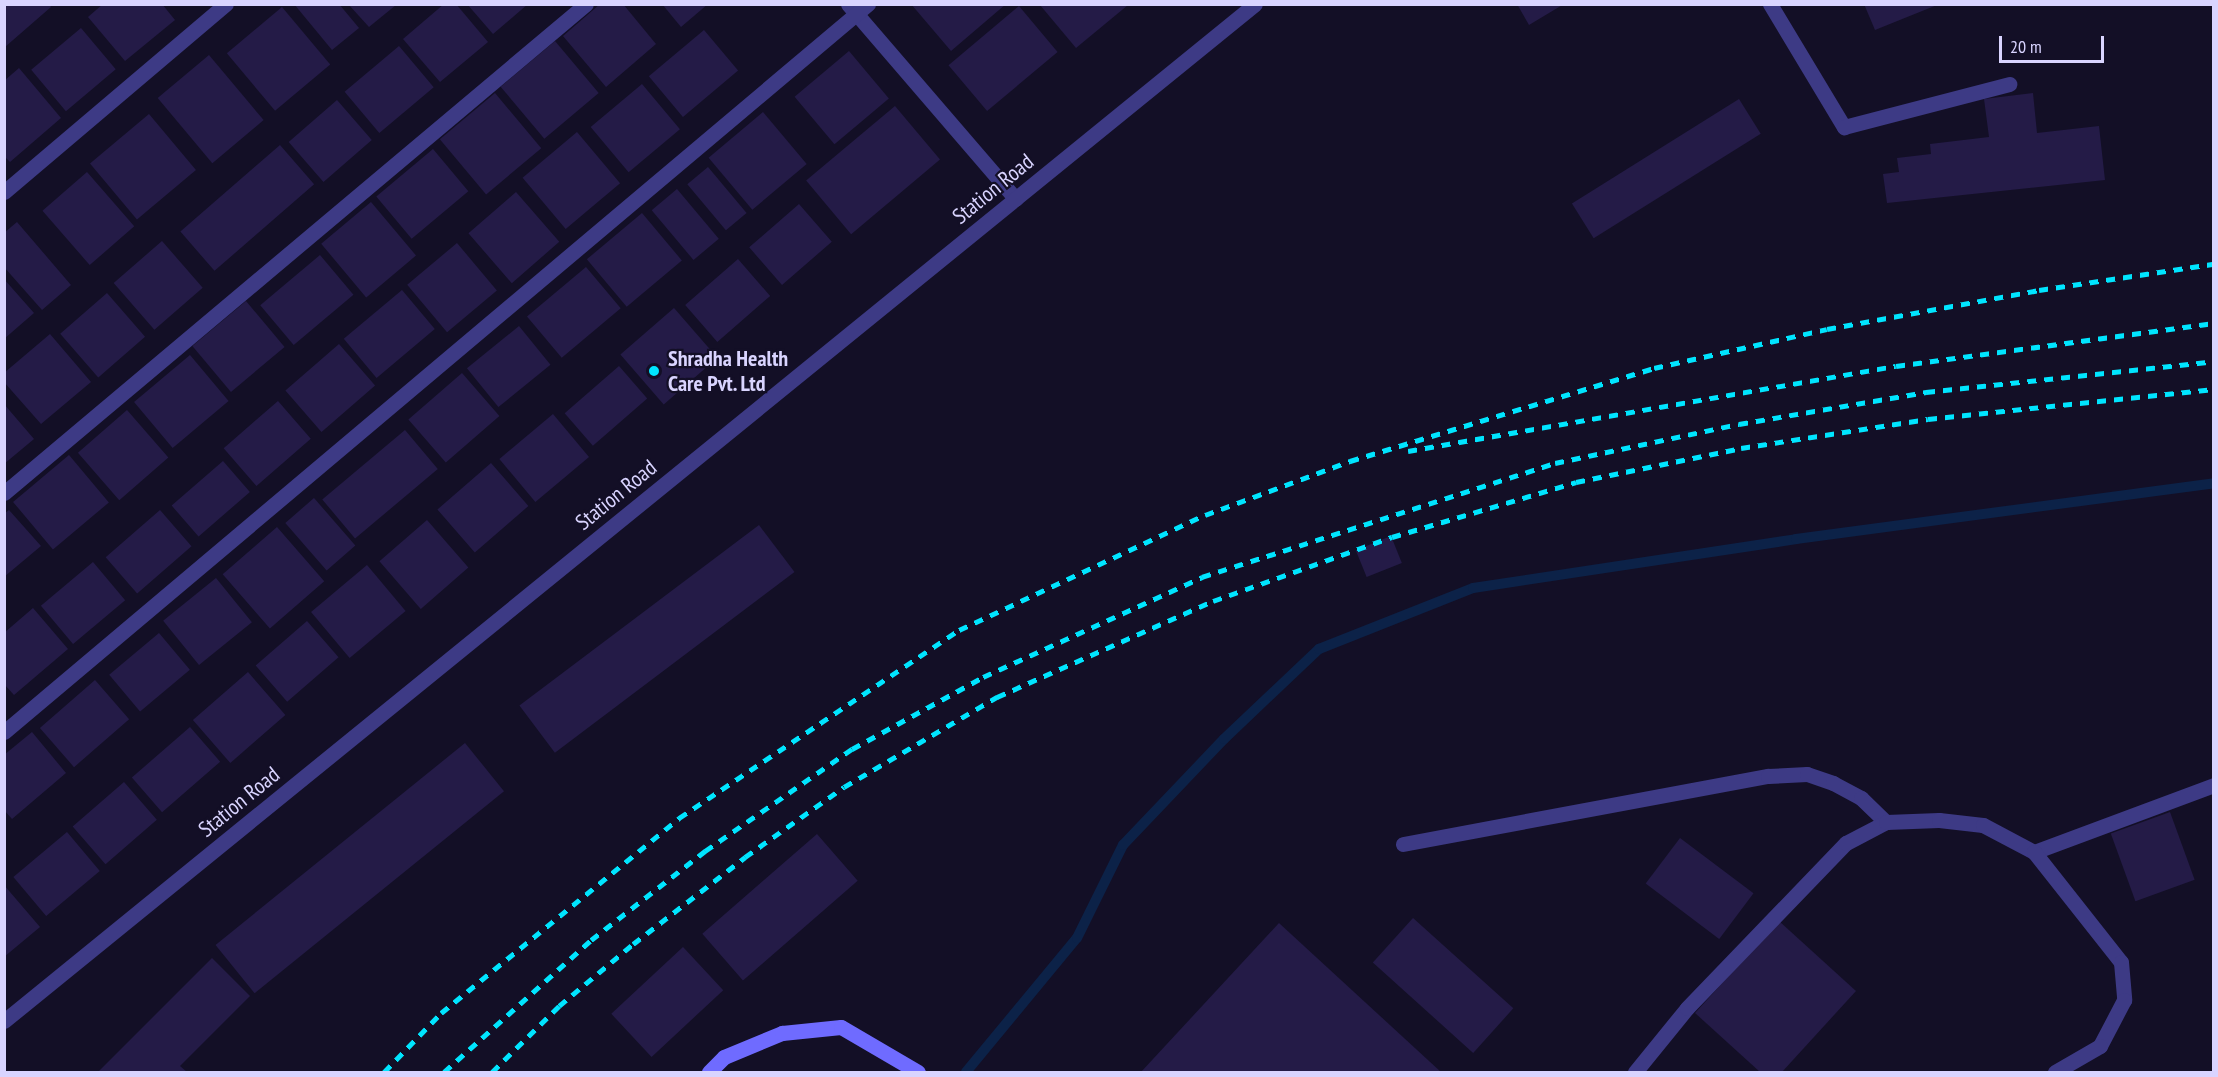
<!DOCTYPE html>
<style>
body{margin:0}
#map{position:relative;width:2218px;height:1077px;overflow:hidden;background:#130f26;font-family:"PT Sans Narrow",sans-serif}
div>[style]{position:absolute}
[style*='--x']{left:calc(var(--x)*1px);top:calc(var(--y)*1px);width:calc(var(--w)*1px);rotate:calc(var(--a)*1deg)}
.stream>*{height:10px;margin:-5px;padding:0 5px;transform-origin:5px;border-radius:5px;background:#0c2248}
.building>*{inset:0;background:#241b47;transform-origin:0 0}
.service>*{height:15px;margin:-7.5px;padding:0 7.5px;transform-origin:7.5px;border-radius:7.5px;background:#3d3a85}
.minor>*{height:15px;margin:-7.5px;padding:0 7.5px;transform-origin:7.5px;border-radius:7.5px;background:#3d3a85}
.tertiary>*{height:15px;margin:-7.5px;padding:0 7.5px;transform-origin:7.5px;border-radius:7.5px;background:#3d3a85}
.secondary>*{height:15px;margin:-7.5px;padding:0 7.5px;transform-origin:7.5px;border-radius:7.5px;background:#6f6bff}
.rail>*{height:4.5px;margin-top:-2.25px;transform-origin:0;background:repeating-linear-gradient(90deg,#00e5ff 0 9px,transparent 0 17px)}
.dots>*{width:16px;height:16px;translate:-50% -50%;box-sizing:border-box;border:3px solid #130f26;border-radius:50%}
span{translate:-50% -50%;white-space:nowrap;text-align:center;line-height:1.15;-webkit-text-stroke:4.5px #130f26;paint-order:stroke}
.street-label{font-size:22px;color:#d9d4ff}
.poi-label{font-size:22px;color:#d9d4ff;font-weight:700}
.left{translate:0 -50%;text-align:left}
.frame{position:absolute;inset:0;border:6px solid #d9d4ff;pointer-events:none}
.scale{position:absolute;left:1999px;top:36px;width:105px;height:27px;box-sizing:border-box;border:3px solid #d9d4ff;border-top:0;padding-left:8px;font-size:18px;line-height:21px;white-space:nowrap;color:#d9d4ff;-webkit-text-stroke:4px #130f26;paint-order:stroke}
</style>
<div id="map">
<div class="stream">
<i style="--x:966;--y:1072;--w:174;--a:-50.4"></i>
<i style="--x:1077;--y:938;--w:104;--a:-63.7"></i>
<i style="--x:1123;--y:845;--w:146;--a:-46.4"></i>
<i style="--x:1224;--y:739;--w:131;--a:-43.5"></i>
<i style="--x:1319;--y:649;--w:166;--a:-21.6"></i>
<i style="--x:1473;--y:588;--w:327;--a:-8.6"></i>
<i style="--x:1796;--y:539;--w:422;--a:-7.6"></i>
</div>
<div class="building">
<i style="clip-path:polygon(5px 4px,49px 4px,51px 7px,5px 47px)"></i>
<i style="clip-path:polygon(103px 4px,162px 4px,175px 20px,125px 61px,88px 17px)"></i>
<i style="clip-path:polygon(294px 4px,339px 4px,359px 28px,332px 50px)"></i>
<i style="clip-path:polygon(444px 4px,456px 4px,488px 42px,440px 82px,403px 39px)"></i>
<i style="clip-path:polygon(467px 4px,528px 4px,493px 34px)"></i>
<i style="clip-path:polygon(600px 4px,623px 4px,656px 44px,606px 87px,563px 36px)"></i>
<i style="clip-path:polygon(662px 4px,708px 4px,681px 27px)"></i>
<i style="clip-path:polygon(911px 4px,1006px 4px,951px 51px)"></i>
<i style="clip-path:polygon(1517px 4px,1564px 4px,1529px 25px)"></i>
<i style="clip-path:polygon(1864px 4px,1937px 4px,1937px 5px,1875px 30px)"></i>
<i style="clip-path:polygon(349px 5px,396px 5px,369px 27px)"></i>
<i style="clip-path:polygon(1040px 5px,1128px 5px,1076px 48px)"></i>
<i style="left:1019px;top:6px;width:60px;height:92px;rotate:50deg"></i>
<i style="left:282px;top:7px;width:75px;height:72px;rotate:50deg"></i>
<i style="left:81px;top:28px;width:54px;height:65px;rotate:50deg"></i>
<i style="left:704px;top:30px;width:53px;height:72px;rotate:50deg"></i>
<i style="left:555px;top:41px;width:68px;height:71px;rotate:50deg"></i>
<i style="left:399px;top:46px;width:54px;height:71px;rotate:50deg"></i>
<i style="left:849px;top:51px;width:62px;height:71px;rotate:50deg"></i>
<i style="left:209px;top:55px;width:85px;height:67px;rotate:50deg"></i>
<i style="clip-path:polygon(19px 68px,61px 118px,10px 162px,4px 156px,4px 81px)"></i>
<i style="left:642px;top:84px;width:59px;height:67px;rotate:50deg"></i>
<i style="left:495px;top:93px;width:72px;height:72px;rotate:50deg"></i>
<i style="clip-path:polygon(2033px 93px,2037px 133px,2099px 126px,2105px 180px,1887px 203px,1883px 174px,1899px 172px,1897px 158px,1931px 154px,1930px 144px,1989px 137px,1984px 99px)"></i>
<i style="left:1739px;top:99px;width:41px;height:197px;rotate:58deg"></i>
<i style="left:337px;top:100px;width:53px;height:64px;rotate:49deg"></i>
<i style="left:895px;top:106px;width:70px;height:116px;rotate:50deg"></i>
<i style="left:763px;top:112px;width:68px;height:71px;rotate:50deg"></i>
<i style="left:149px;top:114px;width:73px;height:77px;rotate:50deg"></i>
<i style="left:577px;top:132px;width:67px;height:71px;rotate:50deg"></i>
<i style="left:280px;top:145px;width:52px;height:132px;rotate:49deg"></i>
<i style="left:433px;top:149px;width:55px;height:74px;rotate:50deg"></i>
<i style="left:708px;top:167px;width:60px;height:27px;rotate:50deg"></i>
<i style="left:87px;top:172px;width:72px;height:59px;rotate:49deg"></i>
<i style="left:677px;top:189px;width:65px;height:33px;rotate:50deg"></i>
<i style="left:516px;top:192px;width:66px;height:63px;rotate:49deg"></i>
<i style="left:371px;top:202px;width:70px;height:65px;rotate:50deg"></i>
<i style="left:799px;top:204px;width:50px;height:66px;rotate:49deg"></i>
<i style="left:642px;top:213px;width:62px;height:72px;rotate:50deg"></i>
<i style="clip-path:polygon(17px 222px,71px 285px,42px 310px,4px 267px,4px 233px)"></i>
<i style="left:162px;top:241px;width:62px;height:64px;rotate:49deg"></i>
<i style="left:457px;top:243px;width:62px;height:65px;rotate:50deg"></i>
<i style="left:320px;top:255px;width:52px;height:78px;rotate:50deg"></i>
<i style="left:738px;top:259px;width:49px;height:70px;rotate:49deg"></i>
<i style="left:586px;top:267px;width:54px;height:77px;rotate:50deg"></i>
<i style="clip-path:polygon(4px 279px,34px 313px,4px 339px)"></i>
<i style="left:402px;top:290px;width:51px;height:76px;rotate:50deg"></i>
<i style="left:107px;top:293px;width:58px;height:62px;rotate:49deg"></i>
<i style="left:246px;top:301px;width:60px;height:70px;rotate:50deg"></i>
<i style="left:674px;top:308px;width:66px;height:71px;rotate:49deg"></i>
<i style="left:519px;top:326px;width:50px;height:67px;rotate:51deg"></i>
<i style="clip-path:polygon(50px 334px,91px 382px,41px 424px,4px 382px,4px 373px)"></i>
<i style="left:339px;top:344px;width:55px;height:71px;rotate:49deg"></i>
<i style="left:190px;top:355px;width:60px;height:73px;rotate:50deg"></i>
<i style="left:619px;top:366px;width:43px;height:72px;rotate:49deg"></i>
<i style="left:462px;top:373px;width:57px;height:71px;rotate:49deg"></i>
<i style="left:278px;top:401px;width:50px;height:72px;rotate:49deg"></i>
<i style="clip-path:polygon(4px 404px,34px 439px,4px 464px)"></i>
<i style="left:127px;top:410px;width:63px;height:65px;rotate:49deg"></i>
<i style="left:553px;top:414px;width:56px;height:70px;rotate:50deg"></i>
<i style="left:405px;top:430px;width:51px;height:108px;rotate:50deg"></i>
<i style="left:69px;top:455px;width:62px;height:73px;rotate:50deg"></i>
<i style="left:223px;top:461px;width:41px;height:68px;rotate:49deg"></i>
<i style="left:491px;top:463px;width:57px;height:71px;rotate:49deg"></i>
<i style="left:314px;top:498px;width:63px;height:38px;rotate:49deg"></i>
<i style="clip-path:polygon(9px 510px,41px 546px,4px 577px,4px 514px)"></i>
<i style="left:160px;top:510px;width:48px;height:72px;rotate:49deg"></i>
<i style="left:427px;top:520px;width:63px;height:63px;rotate:49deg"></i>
<i style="left:759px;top:525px;width:59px;height:300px;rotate:53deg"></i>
<i style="left:277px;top:527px;width:72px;height:72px;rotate:49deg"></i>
<i style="left:1391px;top:536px;width:29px;height:38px;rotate:68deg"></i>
<i style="left:93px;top:562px;width:50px;height:68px;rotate:50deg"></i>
<i style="left:367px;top:565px;width:60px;height:73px;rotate:50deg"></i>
<i style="left:216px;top:578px;width:57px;height:68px;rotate:51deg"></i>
<i style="clip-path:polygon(33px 608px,68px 649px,14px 695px,4px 684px,4px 633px)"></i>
<i style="left:307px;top:621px;width:48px;height:68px;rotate:49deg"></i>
<i style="left:159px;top:633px;width:48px;height:65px;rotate:50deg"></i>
<i style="left:248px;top:672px;width:57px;height:73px;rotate:49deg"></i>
<i style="left:95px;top:680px;width:52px;height:73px;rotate:49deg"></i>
<i style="left:190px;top:727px;width:46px;height:77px;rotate:49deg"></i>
<i style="clip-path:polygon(32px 732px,66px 773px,12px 819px,4px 810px,4px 755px)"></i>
<i style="left:465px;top:743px;width:62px;height:321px;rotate:51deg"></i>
<i style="left:124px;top:782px;width:50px;height:68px;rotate:49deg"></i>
<i style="left:2170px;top:812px;width:72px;height:63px;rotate:70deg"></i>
<i style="left:67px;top:832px;width:51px;height:70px;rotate:50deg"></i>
<i style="left:817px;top:834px;width:62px;height:152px;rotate:49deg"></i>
<i style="left:1680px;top:838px;width:92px;height:57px;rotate:37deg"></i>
<i style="clip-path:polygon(4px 885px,40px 927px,4px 957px)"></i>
<i style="left:1413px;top:918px;width:135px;height:60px;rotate:42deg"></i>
<i style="clip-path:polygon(1779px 921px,1856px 991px,1782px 1072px,1760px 1072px,1695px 1013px)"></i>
<i style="clip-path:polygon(1279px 923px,1441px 1072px,1141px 1072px)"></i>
<i style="left:683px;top:947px;width:59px;height:98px;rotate:47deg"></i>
<i style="clip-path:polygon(212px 958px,250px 996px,180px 1066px,187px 1072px,98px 1072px)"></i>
</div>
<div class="service">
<i style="--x:1770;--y:4;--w:144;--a:59"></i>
<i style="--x:1844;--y:127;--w:171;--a:-14.6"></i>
<i style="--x:1403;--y:844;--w:371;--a:-10.6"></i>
<i style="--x:1768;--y:776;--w:39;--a:-3"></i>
<i style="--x:1807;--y:774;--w:28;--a:19"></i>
<i style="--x:1833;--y:783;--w:32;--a:28"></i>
<i style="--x:1861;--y:798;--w:35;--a:44"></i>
<i style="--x:2034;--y:852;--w:192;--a:-20.4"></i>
</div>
<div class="minor">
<i style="--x:848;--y:4;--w:257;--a:49.3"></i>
<i style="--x:4;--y:192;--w:291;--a:-40.3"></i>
<i style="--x:4;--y:493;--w:760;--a:-40.04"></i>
<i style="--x:4;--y:732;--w:1130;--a:-40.12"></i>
<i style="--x:1635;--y:1072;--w:82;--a:-50.9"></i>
<i style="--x:1687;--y:1008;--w:229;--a:-46.1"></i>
<i style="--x:1846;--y:843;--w:45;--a:-27.7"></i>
<i style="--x:1886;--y:822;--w:53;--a:-2.2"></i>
<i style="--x:1939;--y:820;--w:44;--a:6.5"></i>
<i style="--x:1983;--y:825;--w:58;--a:27.9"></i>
<i style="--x:2034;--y:852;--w:140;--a:51.7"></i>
<i style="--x:2121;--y:962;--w:38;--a:85"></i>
<i style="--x:2124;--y:1000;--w:52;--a:117.6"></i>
<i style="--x:2100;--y:1046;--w:52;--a:150"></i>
</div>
<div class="tertiary">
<i style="--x:4;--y:1021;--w:1612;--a:-39.11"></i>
</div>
<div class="secondary">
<i style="--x:709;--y:1072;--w:21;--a:-45"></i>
<i style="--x:724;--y:1057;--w:63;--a:-22.5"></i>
<i style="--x:782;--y:1033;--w:59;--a:-5.8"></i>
<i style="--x:841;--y:1027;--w:89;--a:30.3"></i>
</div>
<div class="rail">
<i style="--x:1408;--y:451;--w:495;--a:-9.9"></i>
<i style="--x:1896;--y:366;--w:321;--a:-7.7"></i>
<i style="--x:384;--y:1072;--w:82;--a:-46"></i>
<i style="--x:441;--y:1013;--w:308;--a:-39.3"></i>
<i style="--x:679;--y:818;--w:337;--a:-33.9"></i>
<i style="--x:959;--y:630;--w:272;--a:-25.1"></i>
<i style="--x:1205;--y:515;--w:155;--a:-20.4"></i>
<i style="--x:1350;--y:461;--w:318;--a:-17"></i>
<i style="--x:1654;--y:368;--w:177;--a:-12.7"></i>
<i style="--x:1827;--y:329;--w:216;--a:-10.4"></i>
<i style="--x:2039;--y:290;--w:177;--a:-8.5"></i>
<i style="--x:444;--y:1072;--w:198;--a:-41.9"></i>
<i style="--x:591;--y:940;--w:145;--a:-38"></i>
<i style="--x:705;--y:851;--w:179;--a:-34.8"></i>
<i style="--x:852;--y:749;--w:149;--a:-28.8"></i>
<i style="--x:983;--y:677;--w:241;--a:-24.5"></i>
<i style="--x:1202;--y:577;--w:371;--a:-17.9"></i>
<i style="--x:1555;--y:463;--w:188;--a:-12"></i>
<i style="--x:1739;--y:424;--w:190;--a:-9.7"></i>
<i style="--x:1926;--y:392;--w:290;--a:-6.1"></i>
<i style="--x:492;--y:1072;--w:94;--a:-44.6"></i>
<i style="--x:559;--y:1006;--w:97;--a:-40"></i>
<i style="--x:633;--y:944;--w:142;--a:-37.8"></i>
<i style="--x:745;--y:857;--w:121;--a:-35.3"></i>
<i style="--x:844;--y:787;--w:178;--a:-30.5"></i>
<i style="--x:997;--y:697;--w:236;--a:-24"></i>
<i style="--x:1213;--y:601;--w:190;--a:-19.7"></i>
<i style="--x:1392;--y:537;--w:192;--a:-16.6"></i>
<i style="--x:1576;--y:482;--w:168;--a:-11.6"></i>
<i style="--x:1741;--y:448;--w:189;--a:-8.8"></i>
<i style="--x:1928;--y:419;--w:288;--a:-6"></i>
</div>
<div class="dots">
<i style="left:654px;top:371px;background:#00e5ff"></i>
</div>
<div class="street-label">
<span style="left:993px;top:189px;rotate:-39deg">Station Road</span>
<span style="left:616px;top:495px;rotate:-39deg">Station Road</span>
<span style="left:239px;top:802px;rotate:-39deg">Station Road</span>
</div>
<div class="poi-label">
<span class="left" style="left:668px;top:371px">Shradha Health<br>Care Pvt. Ltd</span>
</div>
<div class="frame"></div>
<div class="scale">20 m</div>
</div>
